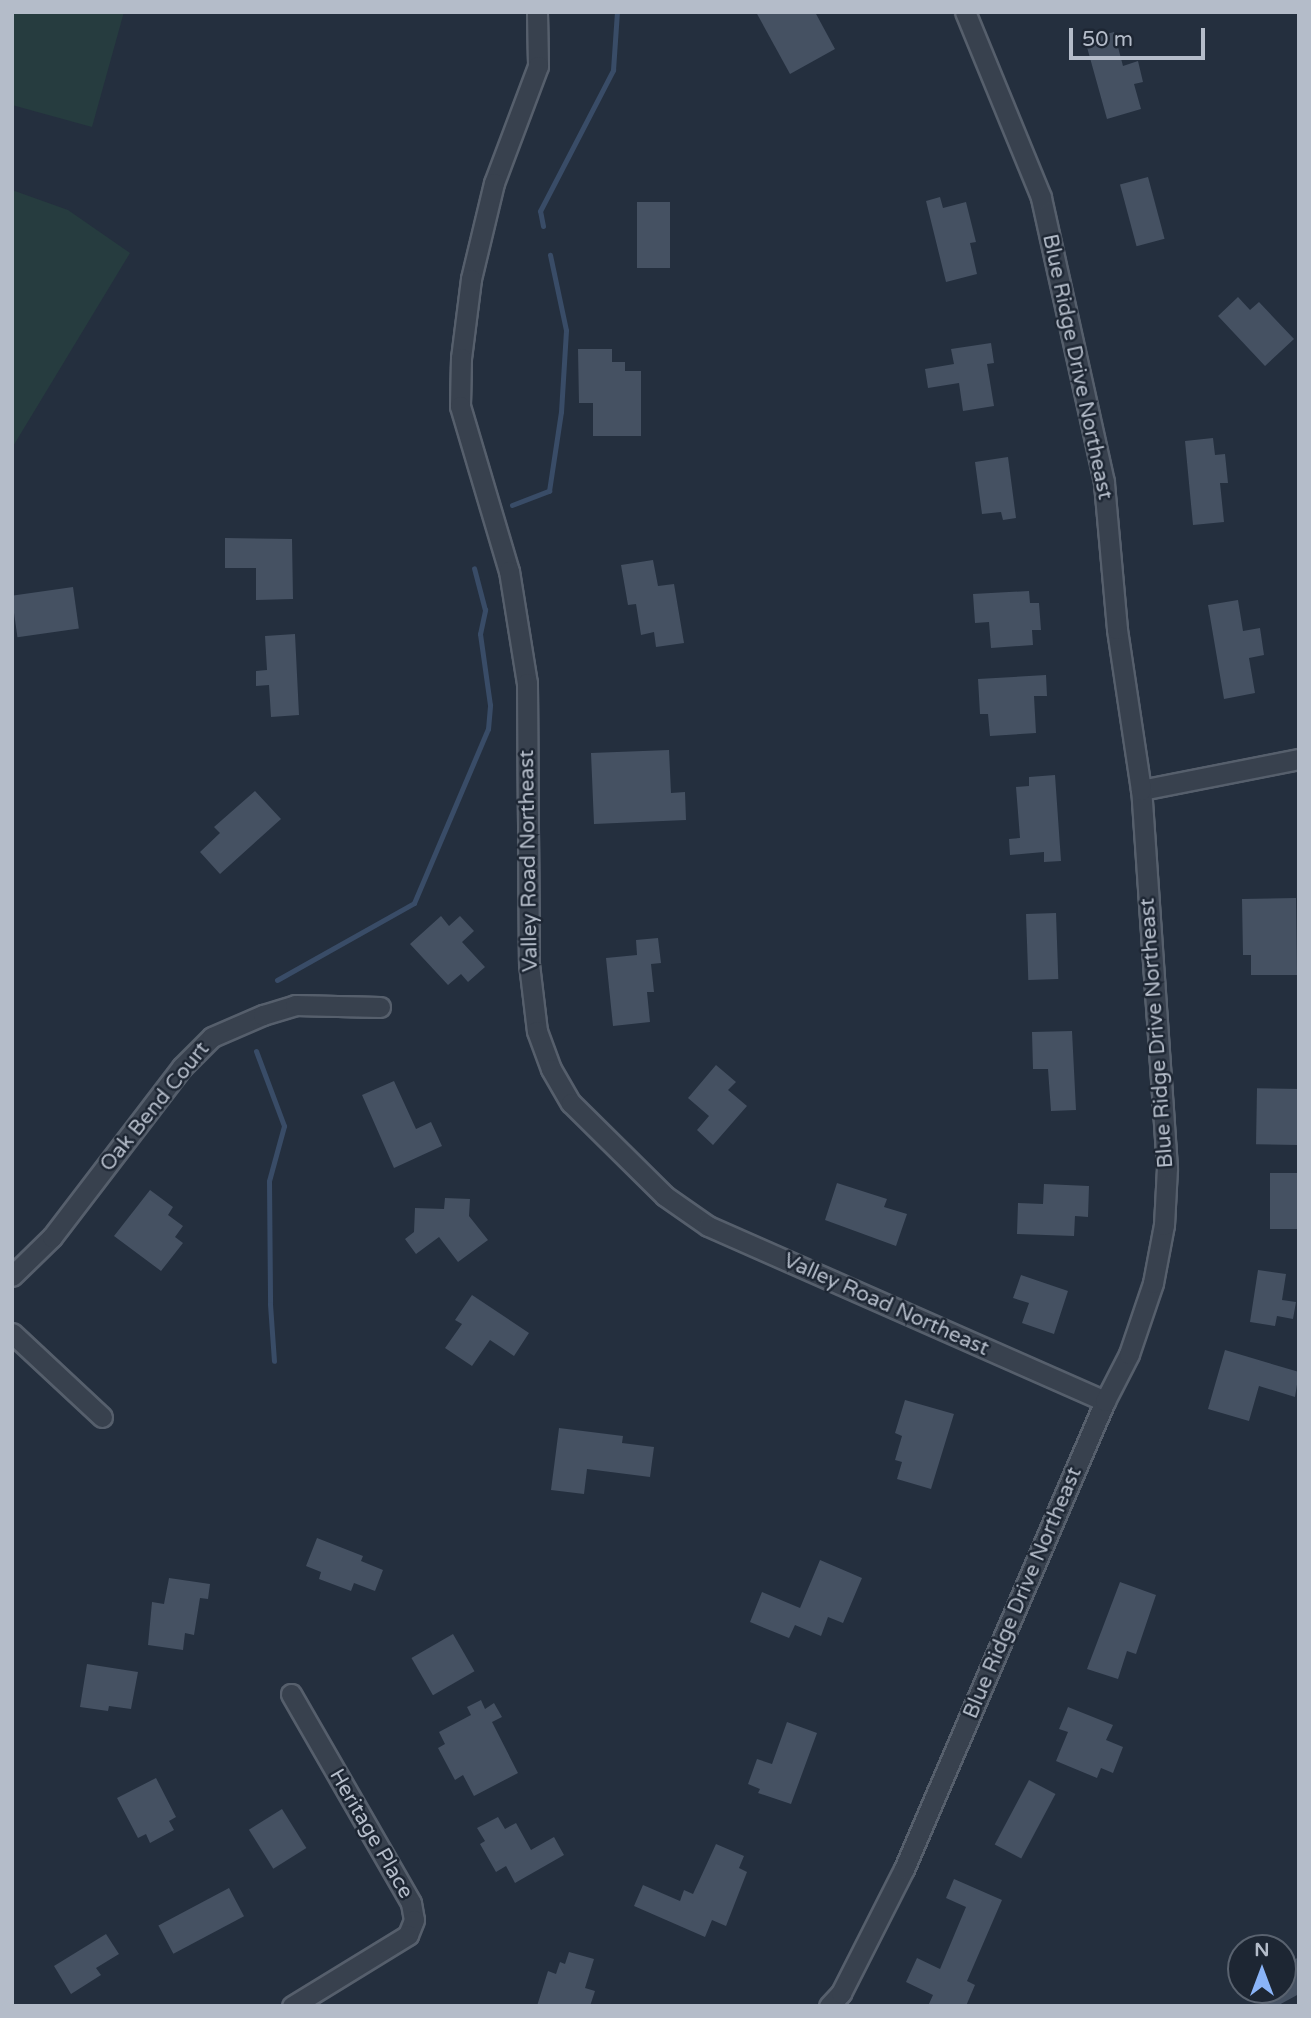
<!DOCTYPE html>
<style>
body{margin:0}
#map{position:relative;width:1311px;height:2018px;overflow:hidden;background:#242f3e;font-family:"Varela Round",sans-serif}
div>[style]{position:absolute}
[style*='--x']{left:calc(var(--x)*1px);top:calc(var(--y)*1px);width:calc(var(--w)*1px);rotate:calc(var(--a)*1deg)}
.green>*{inset:0;background:#263c3f}
.stream>*{height:5px;margin:-2.5px;padding:0 2.5px;transform-origin:2.5px;border-radius:2.5px;background:#394c67}
.building>*{inset:0;background:#455162;transform-origin:0 0}
.roads{filter:drop-shadow(2px 0 #565f6c) drop-shadow(-2px 0 #565f6c) drop-shadow(0 2px #565f6c) drop-shadow(0 -2px #565f6c)}
.minor>*{height:19px;margin:-9.5px;padding:0 9.5px;transform-origin:9.5px;border-radius:9.5px;background:#38414e}
span{translate:-50% -50%;white-space:nowrap;text-align:center;line-height:1.15;-webkit-text-stroke:5px #1d2633;paint-order:stroke}
.street-label{font-size:21px;color:#b4bcc9}
.frame{position:absolute;inset:0;border:14px solid #b4bcc9;pointer-events:none}
.north{position:absolute;left:1227px;top:1934px;width:70px;height:70px;box-sizing:border-box;background:#1d2633;border:2px solid #59626f;border-radius:50%;rotate:0deg;font-size:19px;font-weight:700;line-height:28px;text-align:center;color:#b4bcc9}
.north::after{content:'';display:block;margin:auto;width:24px;height:32px;background:#8ab4f8;clip-path:polygon(50% 0,100% 100%,50% 72%,0 100%)}
.scale{position:absolute;left:1069px;top:28px;width:136px;height:32px;box-sizing:border-box;border:4px solid #b4bcc9;border-top:0;padding-left:9px;font-size:21px;line-height:24px;white-space:nowrap;color:#b4bcc9;-webkit-text-stroke:5px #1d2633;paint-order:stroke}
</style>
<div id="map">
<div class="green">
<i style="clip-path:polygon(12px 12px,124px 12px,92px 127px,12px 105px)"></i>
<i style="clip-path:polygon(12px 190px,68px 210px,130px 253px,12px 448px)"></i>
</div>
<div class="stream">
<i style="--x:543;--y:226;--w:15;--a:-101"></i>
<i style="--x:540;--y:211;--w:159;--a:-62.6"></i>
<i style="--x:613;--y:70;--w:58;--a:-86.1"></i>
<i style="--x:512;--y:505;--w:40;--a:-21"></i>
<i style="--x:549;--y:491;--w:80;--a:-81.4"></i>
<i style="--x:561;--y:412;--w:82;--a:-86.5"></i>
<i style="--x:566;--y:330;--w:77;--a:-102"></i>
<i style="--x:277;--y:980;--w:157;--a:-29.3"></i>
<i style="--x:414;--y:903;--w:189;--a:-67"></i>
<i style="--x:488;--y:729;--w:24;--a:-85"></i>
<i style="--x:490;--y:705;--w:72;--a:-98"></i>
<i style="--x:480;--y:634;--w:25;--a:-78"></i>
<i style="--x:485;--y:610;--w:43;--a:-104.7"></i>
<i style="--x:256;--y:1051;--w:80;--a:69.5"></i>
<i style="--x:284;--y:1126;--w:57;--a:105.3"></i>
<i style="--x:269;--y:1181;--w:123;--a:89.5"></i>
<i style="--x:270;--y:1304;--w:57;--a:86"></i>
</div>
<div class="building">
<i style="clip-path:polygon(756px 12px,815px 12px,835px 49px,790px 74px)"></i>
<i style="clip-path:polygon(1114px 32px,1123px 66px,1138px 61px,1143px 82px,1134px 84px,1141px 109px,1107px 119px,1085px 40px)"></i>
<i style="left:1148px;top:177px;width:64px;height:29px;rotate:75deg"></i>
<i style="clip-path:polygon(940px 197px,943px 208px,966px 202px,976px 242px,970px 243px,977px 274px,946px 282px,926px 201px)"></i>
<i style="left:637px;top:202px;width:33px;height:66px"></i>
<i style="clip-path:polygon(1238px 297px,1250px 310px,1259px 302px,1294px 339px,1265px 366px,1218px 316px)"></i>
<i style="clip-path:polygon(991px 343px,994px 363px,987px 364px,994px 406px,963px 411px,959px 383px,928px 388px,925px 369px,954px 364px,951px 349px)"></i>
<i style="clip-path:polygon(578px 349px,612px 349px,612px 362px,625px 362px,625px 371px,641px 371px,641px 436px,593px 436px,593px 403px,579px 403px)"></i>
<i style="clip-path:polygon(1213px 438px,1215px 455px,1225px 454px,1228px 483px,1220px 483px,1224px 522px,1193px 525px,1185px 441px)"></i>
<i style="clip-path:polygon(1008px 457px,1016px 518px,1003px 520px,1001px 512px,982px 514px,975px 462px)"></i>
<i style="clip-path:polygon(225px 538px,292px 539px,293px 599px,256px 600px,256px 568px,225px 568px)"></i>
<i style="clip-path:polygon(653px 560px,658px 586px,674px 584px,684px 643px,656px 647px,654px 632px,641px 635px,636px 604px,628px 605px,621px 565px)"></i>
<i style="left:73px;top:587px;width:42px;height:62px;rotate:82deg"></i>
<i style="clip-path:polygon(1029px 591px,1030px 603px,1039px 603px,1041px 630px,1032px 630px,1033px 645px,991px 648px,989px 622px,975px 623px,973px 594px)"></i>
<i style="clip-path:polygon(1238px 600px,1243px 631px,1260px 628px,1264px 655px,1249px 658px,1255px 693px,1224px 699px,1208px 605px)"></i>
<i style="clip-path:polygon(295px 634px,299px 715px,271px 717px,269px 685px,256px 686px,256px 671px,267px 670px,265px 636px)"></i>
<i style="clip-path:polygon(1046px 675px,1047px 696px,1034px 696px,1036px 733px,990px 736px,988px 714px,980px 714px,978px 679px)"></i>
<i style="clip-path:polygon(669px 750px,671px 793px,685px 792px,686px 820px,594px 824px,591px 753px)"></i>
<i style="clip-path:polygon(1055px 775px,1061px 861px,1044px 862px,1044px 852px,1010px 855px,1009px 839px,1020px 838px,1016px 787px,1029px 786px,1029px 777px)"></i>
<i style="clip-path:polygon(255px 791px,281px 819px,220px 874px,200px 852px,220px 833px,214px 827px)"></i>
<i style="clip-path:polygon(1296px 898px,1297px 975px,1251px 975px,1251px 955px,1243px 955px,1242px 899px)"></i>
<i style="left:1056px;top:913px;width:66px;height:30px;rotate:88deg"></i>
<i style="clip-path:polygon(441px 916px,449px 926px,460px 916px,474px 931px,462px 942px,485px 967px,468px 982px,461px 974px,448px 985px,410px 944px)"></i>
<i style="clip-path:polygon(658px 938px,661px 963px,651px 964px,654px 992px,647px 992px,650px 1022px,613px 1026px,606px 958px,637px 955px,636px 940px)"></i>
<i style="clip-path:polygon(1072px 1031px,1076px 1110px,1051px 1111px,1048px 1069px,1033px 1069px,1032px 1032px)"></i>
<i style="clip-path:polygon(716px 1065px,736px 1082px,728px 1090px,747px 1106px,713px 1145px,697px 1130px,709px 1116px,688px 1098px)"></i>
<i style="clip-path:polygon(394px 1081px,416px 1129px,431px 1122px,442px 1146px,394px 1168px,362px 1095px)"></i>
<i style="left:1299px;top:1089px;width:56px;height:42px;rotate:91deg"></i>
<i style="left:1270px;top:1173px;width:29px;height:56px"></i>
<i style="clip-path:polygon(837px 1183px,887px 1199px,884px 1207px,907px 1214px,896px 1246px,825px 1220px)"></i>
<i style="clip-path:polygon(1044px 1184px,1089px 1186px,1088px 1217px,1075px 1216px,1074px 1236px,1017px 1234px,1018px 1203px,1043px 1204px)"></i>
<i style="clip-path:polygon(150px 1190px,173px 1207px,168px 1215px,183px 1226px,175px 1237px,183px 1243px,161px 1271px,114px 1236px)"></i>
<i style="clip-path:polygon(445px 1198px,470px 1199px,469px 1216px,488px 1240px,458px 1262px,439px 1237px,416px 1254px,405px 1239px,414px 1232px,415px 1208px,444px 1209px)"></i>
<i style="clip-path:polygon(1258px 1270px,1286px 1274px,1282px 1300px,1296px 1302px,1293px 1319px,1277px 1316px,1275px 1326px,1250px 1322px)"></i>
<i style="clip-path:polygon(1021px 1275px,1068px 1291px,1054px 1334px,1022px 1323px,1029px 1303px,1013px 1298px)"></i>
<i style="clip-path:polygon(472px 1295px,529px 1333px,514px 1356px,490px 1340px,472px 1366px,445px 1348px,462px 1324px,455px 1320px)"></i>
<i style="clip-path:polygon(1225px 1350px,1299px 1372px,1295px 1397px,1259px 1386px,1249px 1421px,1208px 1409px)"></i>
<i style="clip-path:polygon(905px 1400px,954px 1414px,931px 1489px,897px 1479px,902px 1462px,895px 1460px,902px 1436px,895px 1433px)"></i>
<i style="clip-path:polygon(559px 1428px,623px 1436px,622px 1443px,654px 1447px,650px 1477px,587px 1469px,584px 1494px,551px 1490px)"></i>
<i style="clip-path:polygon(317px 1538px,363px 1556px,361px 1561px,383px 1570px,375px 1591px,354px 1583px,351px 1591px,319px 1579px,321px 1572px,306px 1566px)"></i>
<i style="clip-path:polygon(820px 1560px,862px 1578px,843px 1623px,828px 1617px,821px 1636px,795px 1625px,789px 1638px,750px 1622px,762px 1592px,800px 1608px)"></i>
<i style="clip-path:polygon(169px 1578px,210px 1584px,208px 1599px,200px 1598px,194px 1635px,185px 1633px,183px 1650px,148px 1645px,152px 1602px,164px 1604px)"></i>
<i style="clip-path:polygon(1120px 1582px,1156px 1595px,1136px 1654px,1127px 1651px,1118px 1679px,1087px 1669px)"></i>
<i style="left:453px;top:1634px;width:43px;height:48px;rotate:60deg"></i>
<i style="clip-path:polygon(87px 1664px,138px 1672px,131px 1709px,109px 1706px,108px 1711px,80px 1707px)"></i>
<i style="clip-path:polygon(481px 1700px,485px 1709px,494px 1703px,502px 1717px,492px 1722px,518px 1773px,474px 1796px,463px 1775px,455px 1780px,438px 1748px,445px 1744px,439px 1732px,471px 1715px,467px 1707px)"></i>
<i style="clip-path:polygon(1068px 1707px,1113px 1725px,1106px 1740px,1123px 1747px,1113px 1773px,1101px 1768px,1097px 1778px,1056px 1761px,1068px 1732px,1059px 1729px)"></i>
<i style="clip-path:polygon(787px 1722px,817px 1733px,791px 1804px,758px 1793px,760px 1789px,748px 1784px,757px 1759px,772px 1764px)"></i>
<i style="clip-path:polygon(156px 1778px,176px 1817px,169px 1821px,174px 1830px,150px 1843px,146px 1834px,138px 1838px,117px 1798px)"></i>
<i style="left:1029px;top:1780px;width:30px;height:73px;rotate:28deg"></i>
<i style="left:282px;top:1809px;width:46px;height:39px;rotate:58deg"></i>
<i style="clip-path:polygon(498px 1817px,505px 1829px,516px 1823px,531px 1850px,554px 1837px,564px 1855px,515px 1883px,506px 1866px,496px 1872px,480px 1844px,485px 1841px,477px 1828px)"></i>
<i style="clip-path:polygon(716px 1844px,744px 1856px,739px 1868px,747px 1872px,726px 1926px,712px 1920px,705px 1937px,634px 1906px,643px 1885px,680px 1901px,684px 1890px,693px 1894px)"></i>
<i style="clip-path:polygon(954px 1879px,1002px 1900px,967px 1981px,975px 1985px,966px 2006px,928px 2006px,933px 1995px,906px 1982px,917px 1958px,940px 1969px,966px 1907px,946px 1898px)"></i>
<i style="left:229px;top:1888px;width:32px;height:80px;rotate:62deg"></i>
<i style="clip-path:polygon(106px 1934px,119px 1954px,96px 1968px,101px 1975px,71px 1994px,54px 1966px)"></i>
<i style="clip-path:polygon(569px 1952px,594px 1959px,585px 1988px,595px 1991px,590px 2006px,537px 2006px,548px 1971px,556px 1974px,560px 1962px,565px 1964px)"></i>
<i style="clip-path:polygon(1299px 1957px,1299px 1994px,1277px 2006px,1264px 2006px,1255px 1990px,1283px 1990px,1283px 1966px)"></i>
</div>
<div class="roads">
<div class="minor">
<i style="--x:537;--y:12;--w:54;--a:88.9"></i>
<i style="--x:538;--y:66;--w:125;--a:110.6"></i>
<i style="--x:494;--y:183;--w:99;--a:103.5"></i>
<i style="--x:471;--y:279;--w:80;--a:97.2"></i>
<i style="--x:461;--y:358;--w:48;--a:91.2"></i>
<i style="--x:460;--y:406;--w:172;--a:73.5"></i>
<i style="--x:509;--y:571;--w:113;--a:80.9"></i>
<i style="--x:527;--y:683;--w:281;--a:89.6"></i>
<i style="--x:529;--y:964;--w:67;--a:83.2"></i>
<i style="--x:537;--y:1031;--w:40;--a:69.8"></i>
<i style="--x:551;--y:1069;--w:39;--a:60"></i>
<i style="--x:571;--y:1103;--w:132;--a:44.7"></i>
<i style="--x:665;--y:1196;--w:52;--a:34.9"></i>
<i style="--x:708;--y:1226;--w:434;--a:23.8"></i>
<i style="--x:1141;--y:790;--w:161;--a:-11.1"></i>
<i style="--x:12;--y:1276;--w:56;--a:-44.3"></i>
<i style="--x:52;--y:1237;--w:214;--a:-52.6"></i>
<i style="--x:182;--y:1067;--w:42;--a:-45"></i>
<i style="--x:212;--y:1037;--w:56;--a:-23.3"></i>
<i style="--x:263;--y:1015;--w:34;--a:-17"></i>
<i style="--x:295;--y:1005;--w:85;--a:1.3"></i>
<i style="--x:12;--y:1333;--w:123;--a:43"></i>
<i style="--x:291;--y:1694;--w:241;--a:60.1"></i>
<i style="--x:411;--y:1903;--w:17;--a:80"></i>
<i style="--x:414;--y:1920;--w:16;--a:112"></i>
<i style="--x:408;--y:1935;--w:136;--a:148.5"></i>
<i style="--x:829;--y:2006;--w:18;--a:-47"></i>
<i style="--x:841;--y:1993;--w:139;--a:-63.1"></i>
<i style="--x:904;--y:1869;--w:509;--a:-66.76"></i>
<i style="--x:1105;--y:1401;--w:53;--a:-62.9"></i>
<i style="--x:1129;--y:1354;--w:75;--a:-71.3"></i>
<i style="--x:1153;--y:1283;--w:59;--a:-79.3"></i>
<i style="--x:1164;--y:1225;--w:57;--a:-87"></i>
<i style="--x:1167;--y:1168;--w:379;--a:-93.9"></i>
<i style="--x:1141;--y:790;--w:163;--a:-98.5"></i>
<i style="--x:1117;--y:629;--w:148;--a:-95.1"></i>
<i style="--x:1104;--y:482;--w:292;--a:-102.5"></i>
<i style="--x:1041;--y:197;--w:200;--a:-112.3"></i>
</div>
</div>
<div class="street-label">
<span style="left:1077px;top:367px;rotate:78deg">Blue Ridge Drive Northeast</span>
<span style="left:529px;top:861px;rotate:-91deg">Valley Road Northeast</span>
<span style="left:1157px;top:1033px;rotate:-94deg">Blue Ridge Drive Northeast</span>
<span style="left:155px;top:1107px;rotate:-51deg">Oak Bend Court</span>
<span style="left:886px;top:1305px;rotate:24deg">Valley Road Northeast</span>
<span style="left:1023px;top:1593px;rotate:-67deg">Blue Ridge Drive Northeast</span>
<span style="left:371px;top:1834px;rotate:60deg">Heritage Place</span>
</div>
<div class="frame"></div>
<div class="north">N</div>
<div class="scale">50 m</div>
</div>
